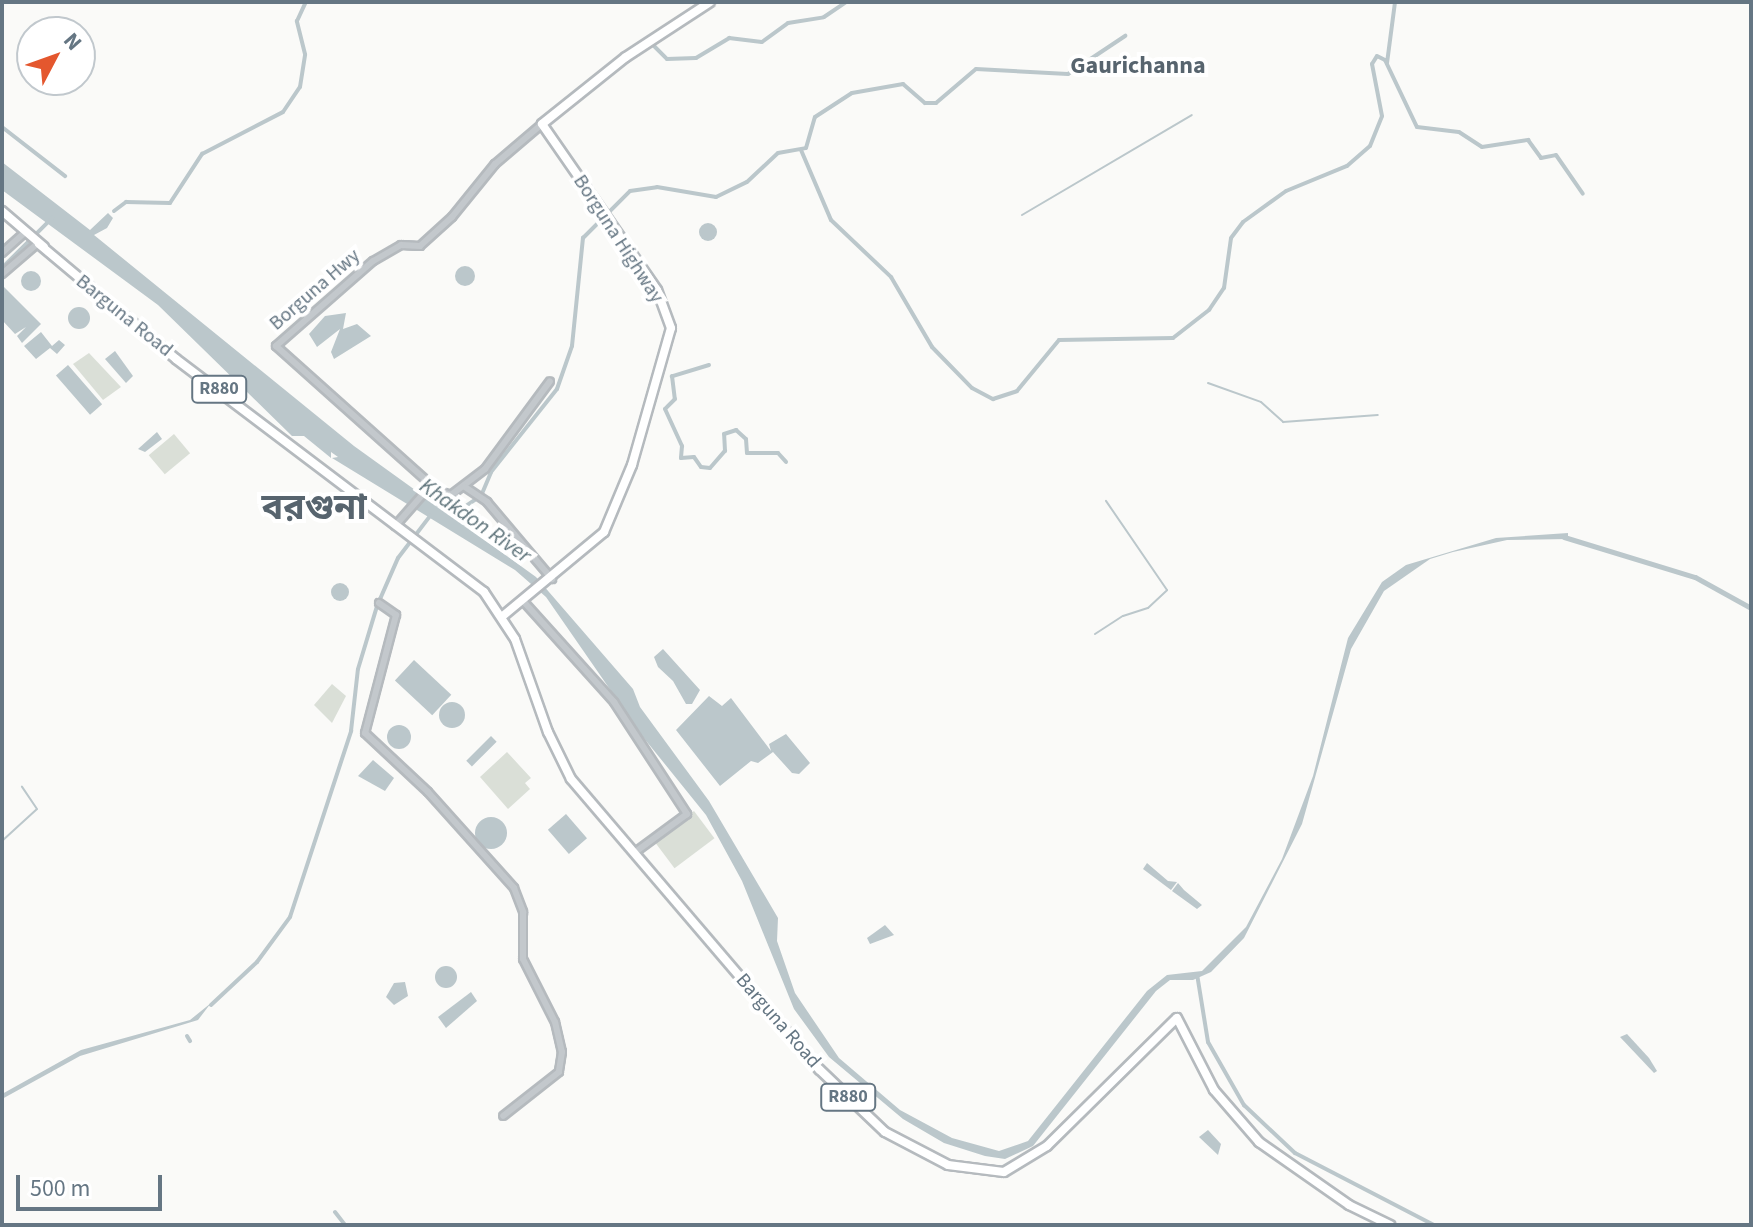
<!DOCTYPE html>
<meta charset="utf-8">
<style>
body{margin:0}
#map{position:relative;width:1753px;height:1227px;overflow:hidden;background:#fafaf8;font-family:"Source Sans 3","Noto Sans Bengali",sans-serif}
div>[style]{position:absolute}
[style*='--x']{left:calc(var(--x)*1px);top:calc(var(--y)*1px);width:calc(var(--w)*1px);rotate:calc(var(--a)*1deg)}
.green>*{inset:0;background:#dadfd7;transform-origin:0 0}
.water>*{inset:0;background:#bbc7cb;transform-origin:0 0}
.round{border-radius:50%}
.stream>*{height:2px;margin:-1px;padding:0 1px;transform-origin:1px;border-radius:1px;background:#bbc7cb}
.canal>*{height:4px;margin:-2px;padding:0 2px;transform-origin:2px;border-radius:2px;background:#bbc7cb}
.river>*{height:5px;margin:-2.5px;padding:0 2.5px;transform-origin:2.5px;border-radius:2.5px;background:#bbc7cb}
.roads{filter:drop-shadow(2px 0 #b5babe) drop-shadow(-2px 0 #b5babe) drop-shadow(0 2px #b5babe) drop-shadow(0 -2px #b5babe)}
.minor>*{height:6px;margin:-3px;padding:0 3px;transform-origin:3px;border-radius:3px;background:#c3c8cc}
.major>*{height:8px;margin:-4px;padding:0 4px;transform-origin:4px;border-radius:4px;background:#fff}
span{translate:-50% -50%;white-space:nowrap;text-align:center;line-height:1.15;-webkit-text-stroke:8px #fff;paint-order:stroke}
.shield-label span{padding:2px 6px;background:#fff;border:2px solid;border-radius:6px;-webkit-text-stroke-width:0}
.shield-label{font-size:18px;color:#657683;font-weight:700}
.street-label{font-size:20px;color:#657683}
.water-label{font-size:22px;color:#60757c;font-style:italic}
.quarter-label{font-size:24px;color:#57646e;font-weight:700}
.town-label{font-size:36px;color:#57646e;font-weight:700}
.frame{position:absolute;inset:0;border:4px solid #657683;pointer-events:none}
.north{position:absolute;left:16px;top:16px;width:80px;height:80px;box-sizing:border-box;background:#fff;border:2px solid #c1c8cd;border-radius:50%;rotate:49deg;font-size:22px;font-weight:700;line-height:32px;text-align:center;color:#657683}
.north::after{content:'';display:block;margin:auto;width:28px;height:36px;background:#e4572e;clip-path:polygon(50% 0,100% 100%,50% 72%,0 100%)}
.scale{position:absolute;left:16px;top:1175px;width:146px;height:36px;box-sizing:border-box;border:4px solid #657683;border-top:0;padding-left:10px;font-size:24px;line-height:28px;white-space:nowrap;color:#657683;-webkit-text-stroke:6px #fff;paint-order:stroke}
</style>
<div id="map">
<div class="green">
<i style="clip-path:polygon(89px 353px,121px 387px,103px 400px,73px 364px)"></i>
<i style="left:174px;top:434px;width:25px;height:33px;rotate:50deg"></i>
<i style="clip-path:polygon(332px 684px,346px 696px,332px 723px,314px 705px)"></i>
<i style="clip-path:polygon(507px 752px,531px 778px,525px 783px,530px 789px,508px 809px,480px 777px)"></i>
<i style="left:694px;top:811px;width:34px;height:50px;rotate:53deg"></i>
</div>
<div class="water">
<i style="clip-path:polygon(2px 162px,90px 230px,108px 213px,113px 218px,107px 228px,94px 235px,354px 446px,536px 577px,633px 689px,640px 707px,709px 801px,778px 918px,777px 941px,795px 993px,839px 1058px,900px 1110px,952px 1138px,999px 1151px,1028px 1141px,1147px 991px,1167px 975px,1202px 971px,1246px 927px,1282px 859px,1313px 776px,1348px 638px,1382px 582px,1406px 565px,1496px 538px,1568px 533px,1568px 539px,1507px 540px,1453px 552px,1430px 559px,1384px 591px,1351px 649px,1302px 824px,1244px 938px,1211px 972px,1193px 980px,1170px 980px,1156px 991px,1033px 1146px,1005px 1159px,985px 1156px,944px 1143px,903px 1119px,829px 1057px,794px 1009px,742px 881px,706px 815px,643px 737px,546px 597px,515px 570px,332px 458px,338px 457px,331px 452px,331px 458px,304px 436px,292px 436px,158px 305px,2px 190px)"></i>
<i class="round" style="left:699px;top:223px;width:18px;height:18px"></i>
<i class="round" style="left:455px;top:266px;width:20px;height:20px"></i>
<i class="round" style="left:21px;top:271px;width:20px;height:20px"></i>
<i style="clip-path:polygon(2px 285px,41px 324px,22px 343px,17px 336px,26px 327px,15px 334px,2px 320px)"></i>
<i class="round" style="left:68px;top:307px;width:22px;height:22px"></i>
<i style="clip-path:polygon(346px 313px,343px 329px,357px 324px,371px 336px,334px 359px,331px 352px,340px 329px,317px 347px,309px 334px,325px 316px)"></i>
<i style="clip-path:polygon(41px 332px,52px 346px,59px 340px,65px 345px,57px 354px,50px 348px,36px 359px,24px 346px)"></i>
<i style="clip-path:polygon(115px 351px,133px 376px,126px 383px,105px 359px)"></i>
<i style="left:68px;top:365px;width:52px;height:16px;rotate:49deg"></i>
<i style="clip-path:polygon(157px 432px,162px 439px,145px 452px,138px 449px)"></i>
<i class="round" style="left:331px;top:583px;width:18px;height:18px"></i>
<i style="clip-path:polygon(663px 649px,700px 690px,692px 704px,686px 704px,673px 681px,658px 667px,654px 657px)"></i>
<i style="left:414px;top:660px;width:51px;height:28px;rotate:43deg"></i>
<i style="clip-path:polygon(709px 696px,722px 706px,731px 698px,771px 751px,769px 744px,786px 734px,810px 763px,799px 774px,792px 773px,773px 752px,758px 763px,751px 761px,720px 786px,676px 730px)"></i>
<i class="round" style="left:439px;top:702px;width:26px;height:26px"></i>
<i class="round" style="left:387px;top:725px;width:24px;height:24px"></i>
<i style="left:491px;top:736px;width:8px;height:35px;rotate:45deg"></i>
<i style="clip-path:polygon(373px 760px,394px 778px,385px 791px,358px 776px)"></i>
<i style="left:566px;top:814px;width:32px;height:24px;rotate:49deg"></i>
<i class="round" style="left:475px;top:817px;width:32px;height:32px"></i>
<i style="clip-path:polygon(1147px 863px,1168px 881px,1177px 882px,1171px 890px,1143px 869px)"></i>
<i style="clip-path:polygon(1178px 883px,1184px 890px,1202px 905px,1197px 909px,1172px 891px)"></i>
<i style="clip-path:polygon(885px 925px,894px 935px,870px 944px,867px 938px)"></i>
<i class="round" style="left:435px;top:966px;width:22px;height:22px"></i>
<i style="clip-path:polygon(405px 982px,408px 996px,394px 1005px,386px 997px,394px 983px)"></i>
<i style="clip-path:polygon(471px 992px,477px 1001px,446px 1028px,438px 1017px)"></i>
<i style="clip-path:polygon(211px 1003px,198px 1020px,80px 1056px,2px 1099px,2px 1094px,81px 1050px,190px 1020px)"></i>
<i style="clip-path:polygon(1627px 1034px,1649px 1058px,1657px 1071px,1654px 1073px,1620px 1037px)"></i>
<i style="clip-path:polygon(1208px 1130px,1221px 1144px,1218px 1155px,1199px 1137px)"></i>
</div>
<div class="stream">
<i style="--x:1022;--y:215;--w:197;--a:-30.5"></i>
<i style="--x:1208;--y:383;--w:56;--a:19.7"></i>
<i style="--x:1261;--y:402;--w:30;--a:42"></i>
<i style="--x:1283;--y:422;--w:95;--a:-4.2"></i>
<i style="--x:1095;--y:634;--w:33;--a:-33"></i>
<i style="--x:1123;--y:616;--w:26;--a:-18"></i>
<i style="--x:1148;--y:608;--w:26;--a:-43"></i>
<i style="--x:1167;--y:590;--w:108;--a:-124.4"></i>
<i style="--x:2;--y:841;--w:47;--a:-42.4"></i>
<i style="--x:37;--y:809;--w:27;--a:-124"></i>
</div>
<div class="canal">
<i style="--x:652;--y:44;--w:21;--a:45"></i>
<i style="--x:667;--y:59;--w:29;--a:-2"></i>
<i style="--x:696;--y:58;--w:39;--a:-31"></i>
<i style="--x:729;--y:38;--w:33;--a:7"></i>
<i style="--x:762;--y:42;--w:32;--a:-36"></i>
<i style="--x:788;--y:23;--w:36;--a:-9"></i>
<i style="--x:824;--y:17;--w:27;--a:-34"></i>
<i style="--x:1387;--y:63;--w:62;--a:-82.5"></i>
<i style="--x:2;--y:127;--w:80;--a:37.9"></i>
<i style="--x:801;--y:150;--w:76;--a:66.8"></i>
<i style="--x:831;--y:220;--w:83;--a:43.5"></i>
<i style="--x:891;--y:277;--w:81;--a:59.6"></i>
<i style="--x:932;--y:347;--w:57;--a:45.7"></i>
<i style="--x:972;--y:388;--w:24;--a:28"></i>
<i style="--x:993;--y:399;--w:25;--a:-18"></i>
<i style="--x:1017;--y:391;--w:66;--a:-50.5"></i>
<i style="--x:1059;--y:340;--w:114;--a:-1"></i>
<i style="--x:1173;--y:338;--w:46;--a:-37.9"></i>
<i style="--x:1209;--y:310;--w:27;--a:-56"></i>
<i style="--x:1224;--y:288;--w:50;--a:-82"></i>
<i style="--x:1231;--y:238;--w:20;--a:-53"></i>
<i style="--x:1243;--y:222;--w:53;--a:-35.8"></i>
<i style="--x:1286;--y:191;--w:66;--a:-22.3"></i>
<i style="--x:1347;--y:166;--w:30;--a:-41"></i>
<i style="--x:1370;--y:146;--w:32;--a:-68"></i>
<i style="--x:1382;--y:116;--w:53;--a:-100.9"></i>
<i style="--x:1372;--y:64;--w:9;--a:-58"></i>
<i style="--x:1377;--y:56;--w:9;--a:27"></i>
<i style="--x:1385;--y:60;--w:74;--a:64.5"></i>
<i style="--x:1417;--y:127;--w:42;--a:6.8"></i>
<i style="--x:1459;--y:132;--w:27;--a:33"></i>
<i style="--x:1482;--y:147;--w:47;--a:-8.7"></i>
<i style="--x:1528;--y:140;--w:22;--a:54"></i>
<i style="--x:1541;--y:158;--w:15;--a:-11"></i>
<i style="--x:1556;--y:155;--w:47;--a:55.3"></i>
<i style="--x:114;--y:211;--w:15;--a:-37"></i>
<i style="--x:126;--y:202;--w:44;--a:1.3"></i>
<i style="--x:170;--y:203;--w:59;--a:-56.9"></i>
<i style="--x:202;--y:154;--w:91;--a:-27.4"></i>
<i style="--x:283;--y:112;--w:30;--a:-56"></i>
<i style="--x:300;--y:87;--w:33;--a:-81"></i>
<i style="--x:305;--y:54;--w:34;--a:-104"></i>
<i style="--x:297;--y:21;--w:21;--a:-65"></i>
<i style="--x:2;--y:268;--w:71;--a:-45"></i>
<i style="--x:709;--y:365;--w:39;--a:163"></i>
<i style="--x:672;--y:376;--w:23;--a:83"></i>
<i style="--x:675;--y:399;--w:14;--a:135"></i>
<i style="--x:665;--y:409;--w:41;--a:65.3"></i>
<i style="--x:682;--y:446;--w:12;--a:95"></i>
<i style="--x:681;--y:458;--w:13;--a:-4"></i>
<i style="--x:694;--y:457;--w:12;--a:55"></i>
<i style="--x:701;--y:467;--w:9;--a:6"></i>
<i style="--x:710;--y:468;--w:23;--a:-49"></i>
<i style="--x:725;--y:451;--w:17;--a:-93"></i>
<i style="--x:724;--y:434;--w:13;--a:-18"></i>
<i style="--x:736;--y:430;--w:13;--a:42"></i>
<i style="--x:746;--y:439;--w:14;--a:86"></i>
<i style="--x:747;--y:453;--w:31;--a:0"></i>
<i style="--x:778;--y:453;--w:12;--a:48"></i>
<i style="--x:448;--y:518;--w:40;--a:-34"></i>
<i style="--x:481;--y:496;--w:26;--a:-67"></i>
<i style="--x:491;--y:472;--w:106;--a:-51.5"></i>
<i style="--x:557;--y:389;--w:46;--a:-70.8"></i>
<i style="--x:572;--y:346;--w:109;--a:-84.2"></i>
<i style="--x:583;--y:238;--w:66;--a:-45"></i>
<i style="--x:630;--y:191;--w:27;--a:-8"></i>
<i style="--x:657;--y:187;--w:60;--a:9.6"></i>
<i style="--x:716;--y:197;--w:34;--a:-26"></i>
<i style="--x:747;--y:182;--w:42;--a:-43.1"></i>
<i style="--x:778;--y:153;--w:28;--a:-10"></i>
<i style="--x:806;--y:148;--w:32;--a:-74"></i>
<i style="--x:815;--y:117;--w:44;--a:-33"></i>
<i style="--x:852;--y:93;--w:52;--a:-10"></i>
<i style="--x:903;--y:84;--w:29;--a:41"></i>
<i style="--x:925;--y:103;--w:11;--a:0"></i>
<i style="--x:936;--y:103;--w:52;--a:-40.4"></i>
<i style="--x:976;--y:69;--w:92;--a:3.1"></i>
<i style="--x:1068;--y:74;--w:69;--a:-33.7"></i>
<i style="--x:1197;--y:974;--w:69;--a:80.8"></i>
<i style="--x:1208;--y:1042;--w:73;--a:60.3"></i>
<i style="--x:1244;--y:1105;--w:70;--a:43.3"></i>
<i style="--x:1295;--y:1153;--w:157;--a:27.4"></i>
<i style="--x:211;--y:1005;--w:63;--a:-43.1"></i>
<i style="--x:257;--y:962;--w:56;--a:-53.7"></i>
<i style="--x:290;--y:917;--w:196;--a:-71.8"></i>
<i style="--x:351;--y:731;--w:62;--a:-83.6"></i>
<i style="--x:358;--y:669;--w:66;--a:-73.2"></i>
<i style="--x:377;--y:606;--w:52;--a:-66.4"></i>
<i style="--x:398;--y:558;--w:53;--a:-52.7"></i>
<i style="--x:187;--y:1036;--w:6;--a:59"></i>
<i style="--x:335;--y:1212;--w:16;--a:52"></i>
</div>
<div class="river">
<i style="--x:1564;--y:537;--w:137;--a:17"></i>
<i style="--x:1695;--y:577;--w:64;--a:29"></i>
</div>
<div class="roads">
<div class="minor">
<i style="--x:542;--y:124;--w:62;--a:139.6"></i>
<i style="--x:495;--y:164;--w:68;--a:129.1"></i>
<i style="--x:452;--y:217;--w:43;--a:137.8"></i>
<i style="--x:420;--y:246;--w:19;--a:-177"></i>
<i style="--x:401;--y:245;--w:32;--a:150"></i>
<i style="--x:373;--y:261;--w:129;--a:138.8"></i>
<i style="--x:276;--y:346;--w:216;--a:41.8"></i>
<i style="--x:437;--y:490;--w:15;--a:20"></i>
<i style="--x:451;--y:495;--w:43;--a:-37.4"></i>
<i style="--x:485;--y:469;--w:109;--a:-53.5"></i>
<i style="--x:2;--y:253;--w:31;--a:-42"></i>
<i style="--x:2;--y:274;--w:48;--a:-40.7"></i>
<i style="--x:465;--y:487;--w:27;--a:34"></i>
<i style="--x:487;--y:502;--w:101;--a:49.8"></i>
<i style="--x:395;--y:526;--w:55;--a:-48.7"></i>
<i style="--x:524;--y:602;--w:135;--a:48"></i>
<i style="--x:614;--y:702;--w:134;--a:56.9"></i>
<i style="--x:687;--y:814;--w:66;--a:143.7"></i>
<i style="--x:379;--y:603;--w:21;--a:35"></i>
<i style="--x:396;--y:615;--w:122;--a:104.7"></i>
<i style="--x:365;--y:733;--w:86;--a:43.1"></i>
<i style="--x:428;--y:792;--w:129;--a:48.1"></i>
<i style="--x:514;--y:888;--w:26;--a:69"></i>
<i style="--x:523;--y:912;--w:47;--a:90"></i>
<i style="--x:523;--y:959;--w:71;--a:63.1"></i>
<i style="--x:555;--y:1022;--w:31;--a:77"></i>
<i style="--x:562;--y:1052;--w:20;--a:99"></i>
<i style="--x:559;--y:1072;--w:71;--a:141.8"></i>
</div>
<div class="major">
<i style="--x:2;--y:211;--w:55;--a:40.6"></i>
<i style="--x:39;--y:244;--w:179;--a:40"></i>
<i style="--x:176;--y:359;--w:386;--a:37.1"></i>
<i style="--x:484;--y:592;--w:56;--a:56.6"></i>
<i style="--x:515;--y:639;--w:99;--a:70.5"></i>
<i style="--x:548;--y:732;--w:52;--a:63.9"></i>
<i style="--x:571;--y:779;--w:382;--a:49.5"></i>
<i style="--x:819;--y:1069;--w:91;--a:43.7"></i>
<i style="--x:885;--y:1132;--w:71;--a:27.6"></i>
<i style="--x:948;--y:1165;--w:56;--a:7.1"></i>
<i style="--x:1004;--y:1172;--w:50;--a:-31.2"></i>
<i style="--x:1047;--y:1146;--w:182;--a:-44.6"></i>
<i style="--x:1177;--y:1018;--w:81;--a:62.8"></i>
<i style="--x:1214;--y:1090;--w:69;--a:49.1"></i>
<i style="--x:1259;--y:1142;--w:110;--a:35"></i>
<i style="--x:1349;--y:1205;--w:46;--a:26"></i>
<i style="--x:504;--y:615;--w:130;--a:-39.7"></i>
<i style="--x:604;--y:532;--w:73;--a:-67.3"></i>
<i style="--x:632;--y:465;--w:142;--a:-74.1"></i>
<i style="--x:671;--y:328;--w:40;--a:-110.2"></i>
<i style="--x:657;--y:290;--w:202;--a:-124.7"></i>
<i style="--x:542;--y:124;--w:107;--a:-38.6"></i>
<i style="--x:626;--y:57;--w:100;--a:-33.2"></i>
</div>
</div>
<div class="shield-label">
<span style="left:219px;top:389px">R880</span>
<span style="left:848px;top:1097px">R880</span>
</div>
<div class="street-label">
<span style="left:618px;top:239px;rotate:57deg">Borguna Highway</span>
<span style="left:315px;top:290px;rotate:-41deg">Borguna Hwy</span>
<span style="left:124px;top:316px;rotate:39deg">Barguna Road</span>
<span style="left:778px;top:1021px;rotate:49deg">Barguna Road</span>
</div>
<div class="water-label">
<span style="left:475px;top:521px;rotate:35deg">Khakdon River</span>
</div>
<div class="quarter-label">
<span style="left:1138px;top:66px">Gaurichanna</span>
</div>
<div class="town-label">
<span style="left:314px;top:508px">বরগুনা</span>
</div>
<div class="frame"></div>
<div class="north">N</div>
<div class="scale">500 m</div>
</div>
